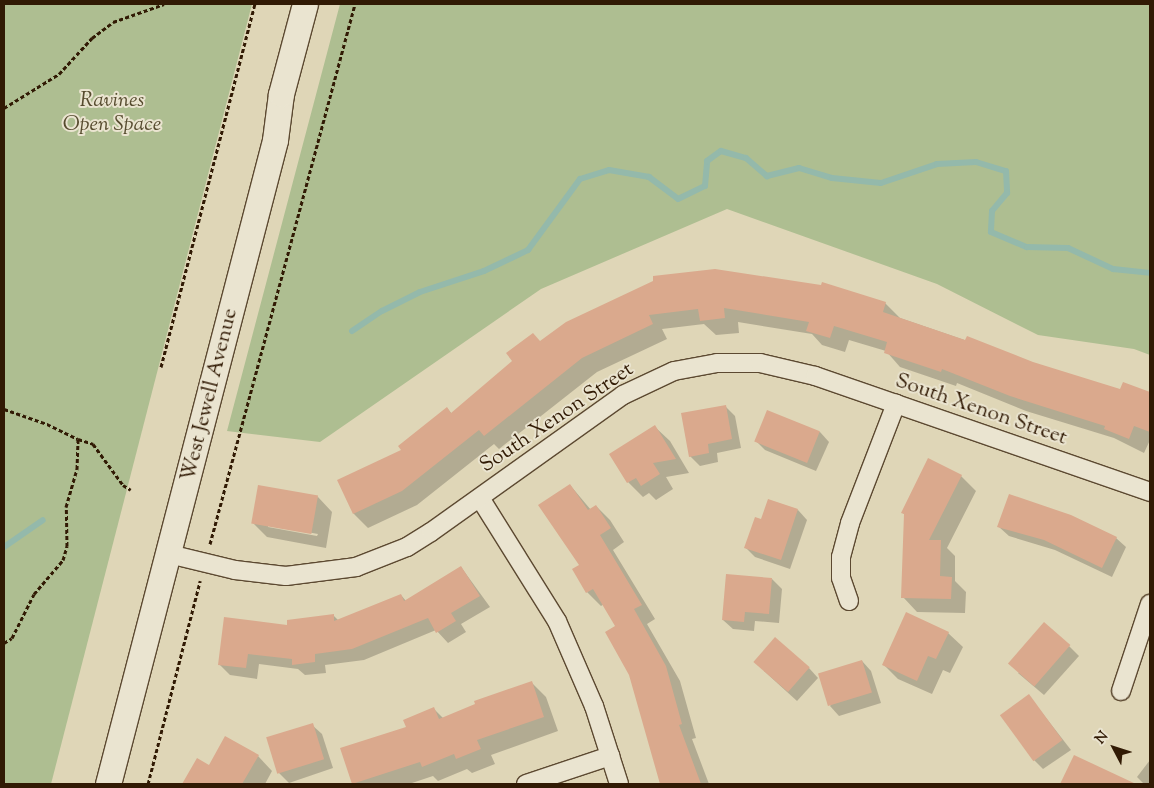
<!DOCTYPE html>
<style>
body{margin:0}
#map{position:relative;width:1154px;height:788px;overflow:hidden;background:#dfd6b7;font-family:"Sorts Mill Goudy",serif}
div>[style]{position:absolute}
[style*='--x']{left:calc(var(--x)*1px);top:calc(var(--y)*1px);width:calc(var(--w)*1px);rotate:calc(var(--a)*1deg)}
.green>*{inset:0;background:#aebe91}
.shadow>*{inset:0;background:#0003}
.stream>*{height:6px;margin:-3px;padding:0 3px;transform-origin:3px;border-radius:3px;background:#94b9ab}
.building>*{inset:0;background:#daa98d;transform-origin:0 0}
.path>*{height:3px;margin-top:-1.5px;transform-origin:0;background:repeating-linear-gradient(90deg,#311a04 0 4px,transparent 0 6.5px)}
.roads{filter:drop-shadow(1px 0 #5c4931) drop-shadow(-1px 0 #5c4931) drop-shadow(0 1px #5c4931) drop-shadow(0 -1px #5c4931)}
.minor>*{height:18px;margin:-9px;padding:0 9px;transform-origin:9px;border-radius:9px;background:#eae4d0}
.secondary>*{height:25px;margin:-12.5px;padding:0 12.5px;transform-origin:12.5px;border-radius:12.5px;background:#eae4d0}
span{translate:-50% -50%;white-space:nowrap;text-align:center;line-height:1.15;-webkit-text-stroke:4px #eae4d0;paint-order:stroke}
.park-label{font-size:21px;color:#564b2e;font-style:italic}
.street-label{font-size:21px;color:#311a04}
.frame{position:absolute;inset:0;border:5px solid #311a04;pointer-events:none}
.north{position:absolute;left:1089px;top:723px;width:50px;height:50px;-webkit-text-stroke:4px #eae4d0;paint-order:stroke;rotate:310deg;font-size:14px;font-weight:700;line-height:20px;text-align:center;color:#311a04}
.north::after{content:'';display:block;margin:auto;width:18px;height:22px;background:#311a04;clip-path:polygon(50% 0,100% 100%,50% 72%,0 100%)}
</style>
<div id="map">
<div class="green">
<i style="clip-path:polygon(4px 4px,252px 4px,51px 784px,4px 784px)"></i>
<i style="clip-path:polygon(340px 4px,1150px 4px,1150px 355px,1134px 349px,1038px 335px,937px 284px,727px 209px,541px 289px,320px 442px,227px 431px)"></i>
</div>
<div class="shadow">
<i style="clip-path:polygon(655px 281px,885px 303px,900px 318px,1032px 363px,1121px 390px,1124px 383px,1150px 394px,1150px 440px,1144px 453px,1114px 438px,1026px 411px,957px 383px,956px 386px,900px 367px,886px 351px,849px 340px,845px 352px,822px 345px,812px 334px,738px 322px,739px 333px,716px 335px,704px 324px,662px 329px,667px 339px,597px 372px,499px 449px,494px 444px,417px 505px,368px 528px,354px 514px,339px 481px,403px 451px,447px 408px,452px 414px,541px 342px)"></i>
<i style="clip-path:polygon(725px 406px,735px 416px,741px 448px,717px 453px,718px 462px,700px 466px,690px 456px)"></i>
<i style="clip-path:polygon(655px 427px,670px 441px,689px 473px,666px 477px,673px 489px,656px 500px,649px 493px,643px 497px,628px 482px)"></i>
<i style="clip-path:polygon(820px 432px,829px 442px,816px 471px,765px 450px,756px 441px)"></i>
<i style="clip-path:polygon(961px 476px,976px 491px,947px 548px,955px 556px,955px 581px,966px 592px,965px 613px,917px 612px,903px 597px,905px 515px,902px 512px)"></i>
<i style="clip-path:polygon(570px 485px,591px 510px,596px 506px,610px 520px,624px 542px,613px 550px,655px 619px,647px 624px,680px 681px,696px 738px,692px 739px,709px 784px,663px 784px,617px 626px,604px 604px,601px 606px,587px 592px)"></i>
<i style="clip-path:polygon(evenodd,318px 497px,332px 512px,326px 548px,267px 537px,253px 523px,318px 497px,268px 525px,318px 534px,317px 536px,268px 527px,268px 525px)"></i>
<i style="clip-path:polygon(798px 510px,807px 520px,790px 569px,755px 557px,745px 547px,761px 521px)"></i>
<i style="clip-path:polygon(999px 527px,1116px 538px,1126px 547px,1112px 577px,1055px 550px,1009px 536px)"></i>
<i style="clip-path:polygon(461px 567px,490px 607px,461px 624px,466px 632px,448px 643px,436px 630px,364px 660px,325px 665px,326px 673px,305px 675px,298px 669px,259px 664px,257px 679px,230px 675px,219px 664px,289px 626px,333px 615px,339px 621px,401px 595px,406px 601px)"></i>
<i style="clip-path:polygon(772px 579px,782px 589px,779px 623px,755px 621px,754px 631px,733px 629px,723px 620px)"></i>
<i style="clip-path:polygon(948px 633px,963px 647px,950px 673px,943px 670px,932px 694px,898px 679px,883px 664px)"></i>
<i style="clip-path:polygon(1069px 646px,1079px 656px,1044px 695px,1018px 673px)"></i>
<i style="clip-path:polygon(862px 661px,871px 671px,881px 703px,839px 716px,830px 706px)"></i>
<i style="clip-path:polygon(809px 668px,818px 678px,797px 701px,764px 671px)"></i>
<i style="clip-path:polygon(531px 682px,546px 697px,558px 731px,491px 755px,495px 764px,472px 773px,467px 769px,438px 781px,433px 776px,409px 784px,353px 783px,407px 728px,434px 709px,444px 719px)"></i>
<i style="clip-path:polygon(1029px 696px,1071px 750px,1043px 769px,1034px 760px)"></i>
<i style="clip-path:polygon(312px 725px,322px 734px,333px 768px,289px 783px,279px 773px)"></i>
<i style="clip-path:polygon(258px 756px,272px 771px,265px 784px,189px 784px,186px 780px,210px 766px)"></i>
<i style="clip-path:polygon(1075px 757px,1133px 784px,1062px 784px)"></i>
<i style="clip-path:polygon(1150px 760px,1150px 784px,1144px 784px,1137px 777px)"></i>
</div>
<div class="stream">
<i style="--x:352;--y:331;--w:36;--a:-34"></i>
<i style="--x:382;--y:311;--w:42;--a:-26.6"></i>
<i style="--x:420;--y:292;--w:67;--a:-18.2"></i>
<i style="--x:484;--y:271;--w:49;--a:-25.5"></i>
<i style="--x:528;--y:250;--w:88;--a:-53.8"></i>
<i style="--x:580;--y:179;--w:30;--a:-17"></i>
<i style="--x:609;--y:170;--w:41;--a:9.9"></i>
<i style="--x:649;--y:177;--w:36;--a:37"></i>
<i style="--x:678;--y:199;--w:30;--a:-26"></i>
<i style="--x:705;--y:186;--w:25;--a:-85"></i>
<i style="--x:707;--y:161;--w:17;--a:-36"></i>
<i style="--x:721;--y:151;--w:26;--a:16"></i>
<i style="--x:746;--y:158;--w:28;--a:41"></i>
<i style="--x:767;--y:176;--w:33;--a:-14"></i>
<i style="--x:799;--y:168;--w:34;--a:17"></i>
<i style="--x:832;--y:178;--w:49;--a:5.8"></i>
<i style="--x:881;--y:183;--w:59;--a:-18.7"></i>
<i style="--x:937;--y:164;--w:39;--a:-3"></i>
<i style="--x:976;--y:162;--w:31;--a:17"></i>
<i style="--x:1006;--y:171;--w:22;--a:87"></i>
<i style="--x:1007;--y:193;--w:23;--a:130"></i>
<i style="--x:992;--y:211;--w:21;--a:93"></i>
<i style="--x:991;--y:232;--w:39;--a:23"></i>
<i style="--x:1027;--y:247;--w:41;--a:1.4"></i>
<i style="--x:1068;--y:248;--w:50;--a:25"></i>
<i style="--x:1113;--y:269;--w:37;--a:6"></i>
<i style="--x:4;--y:547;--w:47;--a:-34.7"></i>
</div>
<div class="building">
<i style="clip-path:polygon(715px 269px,821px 285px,822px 282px,886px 302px,883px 312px,965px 340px,967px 336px,1033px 362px,1120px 389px,1123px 382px,1150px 392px,1150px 432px,1134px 426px,1129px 439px,1104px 429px,1105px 426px,1010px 396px,942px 369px,941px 372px,884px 353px,887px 342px,834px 326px,830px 338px,806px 331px,809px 322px,724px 308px,725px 318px,700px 321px,698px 309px,649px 315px,653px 324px,582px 358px,484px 436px,479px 430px,402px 491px,353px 514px,337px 480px,401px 450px,398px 446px,447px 407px,451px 413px,512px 361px,506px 353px,533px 333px,540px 341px,566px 322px,653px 281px,653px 276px)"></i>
<i style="clip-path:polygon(726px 405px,732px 439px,708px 444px,709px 453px,689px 457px,681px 413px)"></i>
<i style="left:767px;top:410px;width:57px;height:34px;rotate:22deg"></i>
<i style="clip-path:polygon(655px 425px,676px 459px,653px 463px,660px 474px,641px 486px,636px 478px,627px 483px,609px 454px)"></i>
<i style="clip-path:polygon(928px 458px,962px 475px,929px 540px,941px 540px,940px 576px,952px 577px,951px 599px,901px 598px,904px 514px,901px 513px)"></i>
<i style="clip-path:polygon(570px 484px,588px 510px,596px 505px,611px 528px,600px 535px,642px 605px,634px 609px,666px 666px,682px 724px,679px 725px,701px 784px,660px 784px,629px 675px,605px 632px,615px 626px,593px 589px,586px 593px,572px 569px,579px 565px,538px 505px)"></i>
<i style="left:258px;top:485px;width:61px;height:39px;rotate:10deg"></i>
<i style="clip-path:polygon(1009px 494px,1071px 515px,1117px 537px,1102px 568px,1044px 540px,997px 527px)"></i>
<i style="clip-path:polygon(768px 499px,798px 509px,781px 560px,744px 548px,755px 517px,761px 519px)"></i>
<i style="clip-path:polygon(461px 566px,480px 596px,451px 613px,456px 621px,436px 633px,428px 618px,352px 649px,315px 654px,315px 662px,292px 665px,292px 659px,248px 654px,246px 668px,218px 665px,224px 617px,287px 625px,287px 620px,334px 614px,334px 621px,401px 594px,404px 601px)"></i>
<i style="clip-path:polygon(726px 574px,772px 578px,769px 614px,745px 612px,744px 622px,722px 620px)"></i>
<i style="clip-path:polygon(906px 612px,949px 632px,936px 659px,928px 656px,917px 681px,882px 665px)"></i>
<i style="left:1044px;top:622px;width:35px;height:55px;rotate:41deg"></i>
<i style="left:775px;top:637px;width:46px;height:33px;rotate:41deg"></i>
<i style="left:862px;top:660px;width:34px;height:46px;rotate:73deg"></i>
<i style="clip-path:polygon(532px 681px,544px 717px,477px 740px,481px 749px,456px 759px,454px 754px,422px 767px,420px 762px,352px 784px,340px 748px,406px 727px,403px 720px,434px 707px,439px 719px,475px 704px,474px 701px)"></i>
<i style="left:1029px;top:694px;width:57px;height:36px;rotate:54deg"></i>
<i style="left:313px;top:723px;width:38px;height:49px;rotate:73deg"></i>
<i style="clip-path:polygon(225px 736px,259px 755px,242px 784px,182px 784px,197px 758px,209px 765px)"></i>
<i style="clip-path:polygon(1074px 755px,1136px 784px,1060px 784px)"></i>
</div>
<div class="path">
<i style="--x:4;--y:108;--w:65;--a:-31.7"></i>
<i style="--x:59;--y:74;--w:49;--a:-47.5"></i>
<i style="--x:92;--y:38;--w:26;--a:-37"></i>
<i style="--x:113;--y:22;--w:54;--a:-19.4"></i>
<i style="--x:161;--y:367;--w:375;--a:-75.5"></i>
<i style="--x:4;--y:409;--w:46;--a:19.2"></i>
<i style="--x:47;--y:424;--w:34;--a:26"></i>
<i style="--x:210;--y:544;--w:559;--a:-74.97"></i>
<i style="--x:4;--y:643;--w:9;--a:-32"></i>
<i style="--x:12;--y:638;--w:49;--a:-63.4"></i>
<i style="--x:34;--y:594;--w:45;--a:-49.5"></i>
<i style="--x:63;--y:560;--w:15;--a:-74"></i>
<i style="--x:67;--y:546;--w:39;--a:-91"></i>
<i style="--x:66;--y:507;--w:40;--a:-74"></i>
<i style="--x:77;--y:469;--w:30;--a:-88"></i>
<i style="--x:78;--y:439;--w:16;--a:18"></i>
<i style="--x:93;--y:444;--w:51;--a:53.8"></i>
<i style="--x:123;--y:485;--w:9;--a:32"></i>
<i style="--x:148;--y:784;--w:210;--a:-75.6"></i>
</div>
<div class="roads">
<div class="minor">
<i style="--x:480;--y:498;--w:145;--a:58"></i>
<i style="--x:557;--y:621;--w:93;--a:66.5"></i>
<i style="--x:594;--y:706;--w:82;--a:72.2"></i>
<i style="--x:169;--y:554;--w:68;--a:13.6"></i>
<i style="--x:235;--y:570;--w:51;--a:6.7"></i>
<i style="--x:286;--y:576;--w:71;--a:-7.3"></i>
<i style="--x:356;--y:567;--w:55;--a:-21.4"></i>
<i style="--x:407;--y:547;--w:28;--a:-32"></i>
<i style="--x:431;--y:532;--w:236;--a:-35.5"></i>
<i style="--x:623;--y:395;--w:56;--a:-25.2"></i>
<i style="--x:674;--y:371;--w:44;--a:-10.5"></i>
<i style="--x:717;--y:363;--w:43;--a:0"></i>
<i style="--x:760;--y:363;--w:57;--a:13.3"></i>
<i style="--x:815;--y:376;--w:355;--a:19.1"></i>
<i style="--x:849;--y:601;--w:24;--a:-109"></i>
<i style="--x:841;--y:578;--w:21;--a:-90"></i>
<i style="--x:841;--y:557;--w:35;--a:-75"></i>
<i style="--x:850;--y:523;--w:128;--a:-68.9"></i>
<i style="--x:1121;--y:691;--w:92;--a:-71.6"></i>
<i style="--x:526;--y:784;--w:89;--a:-18.4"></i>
</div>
<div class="secondary">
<i style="--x:108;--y:784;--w:665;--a:-75.46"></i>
<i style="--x:275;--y:140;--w:46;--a:-82.6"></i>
<i style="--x:281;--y:94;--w:93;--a:-75.1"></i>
</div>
</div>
<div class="park-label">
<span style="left:112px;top:113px">Ravines<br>Open Space</span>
</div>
<div class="street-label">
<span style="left:210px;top:395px;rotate:-76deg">West Jewell Avenue</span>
<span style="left:981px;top:410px;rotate:19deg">South Xenon Street</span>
<span style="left:557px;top:418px;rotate:-34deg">South Xenon Street</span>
</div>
<div class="frame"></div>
<div class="north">N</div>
</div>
